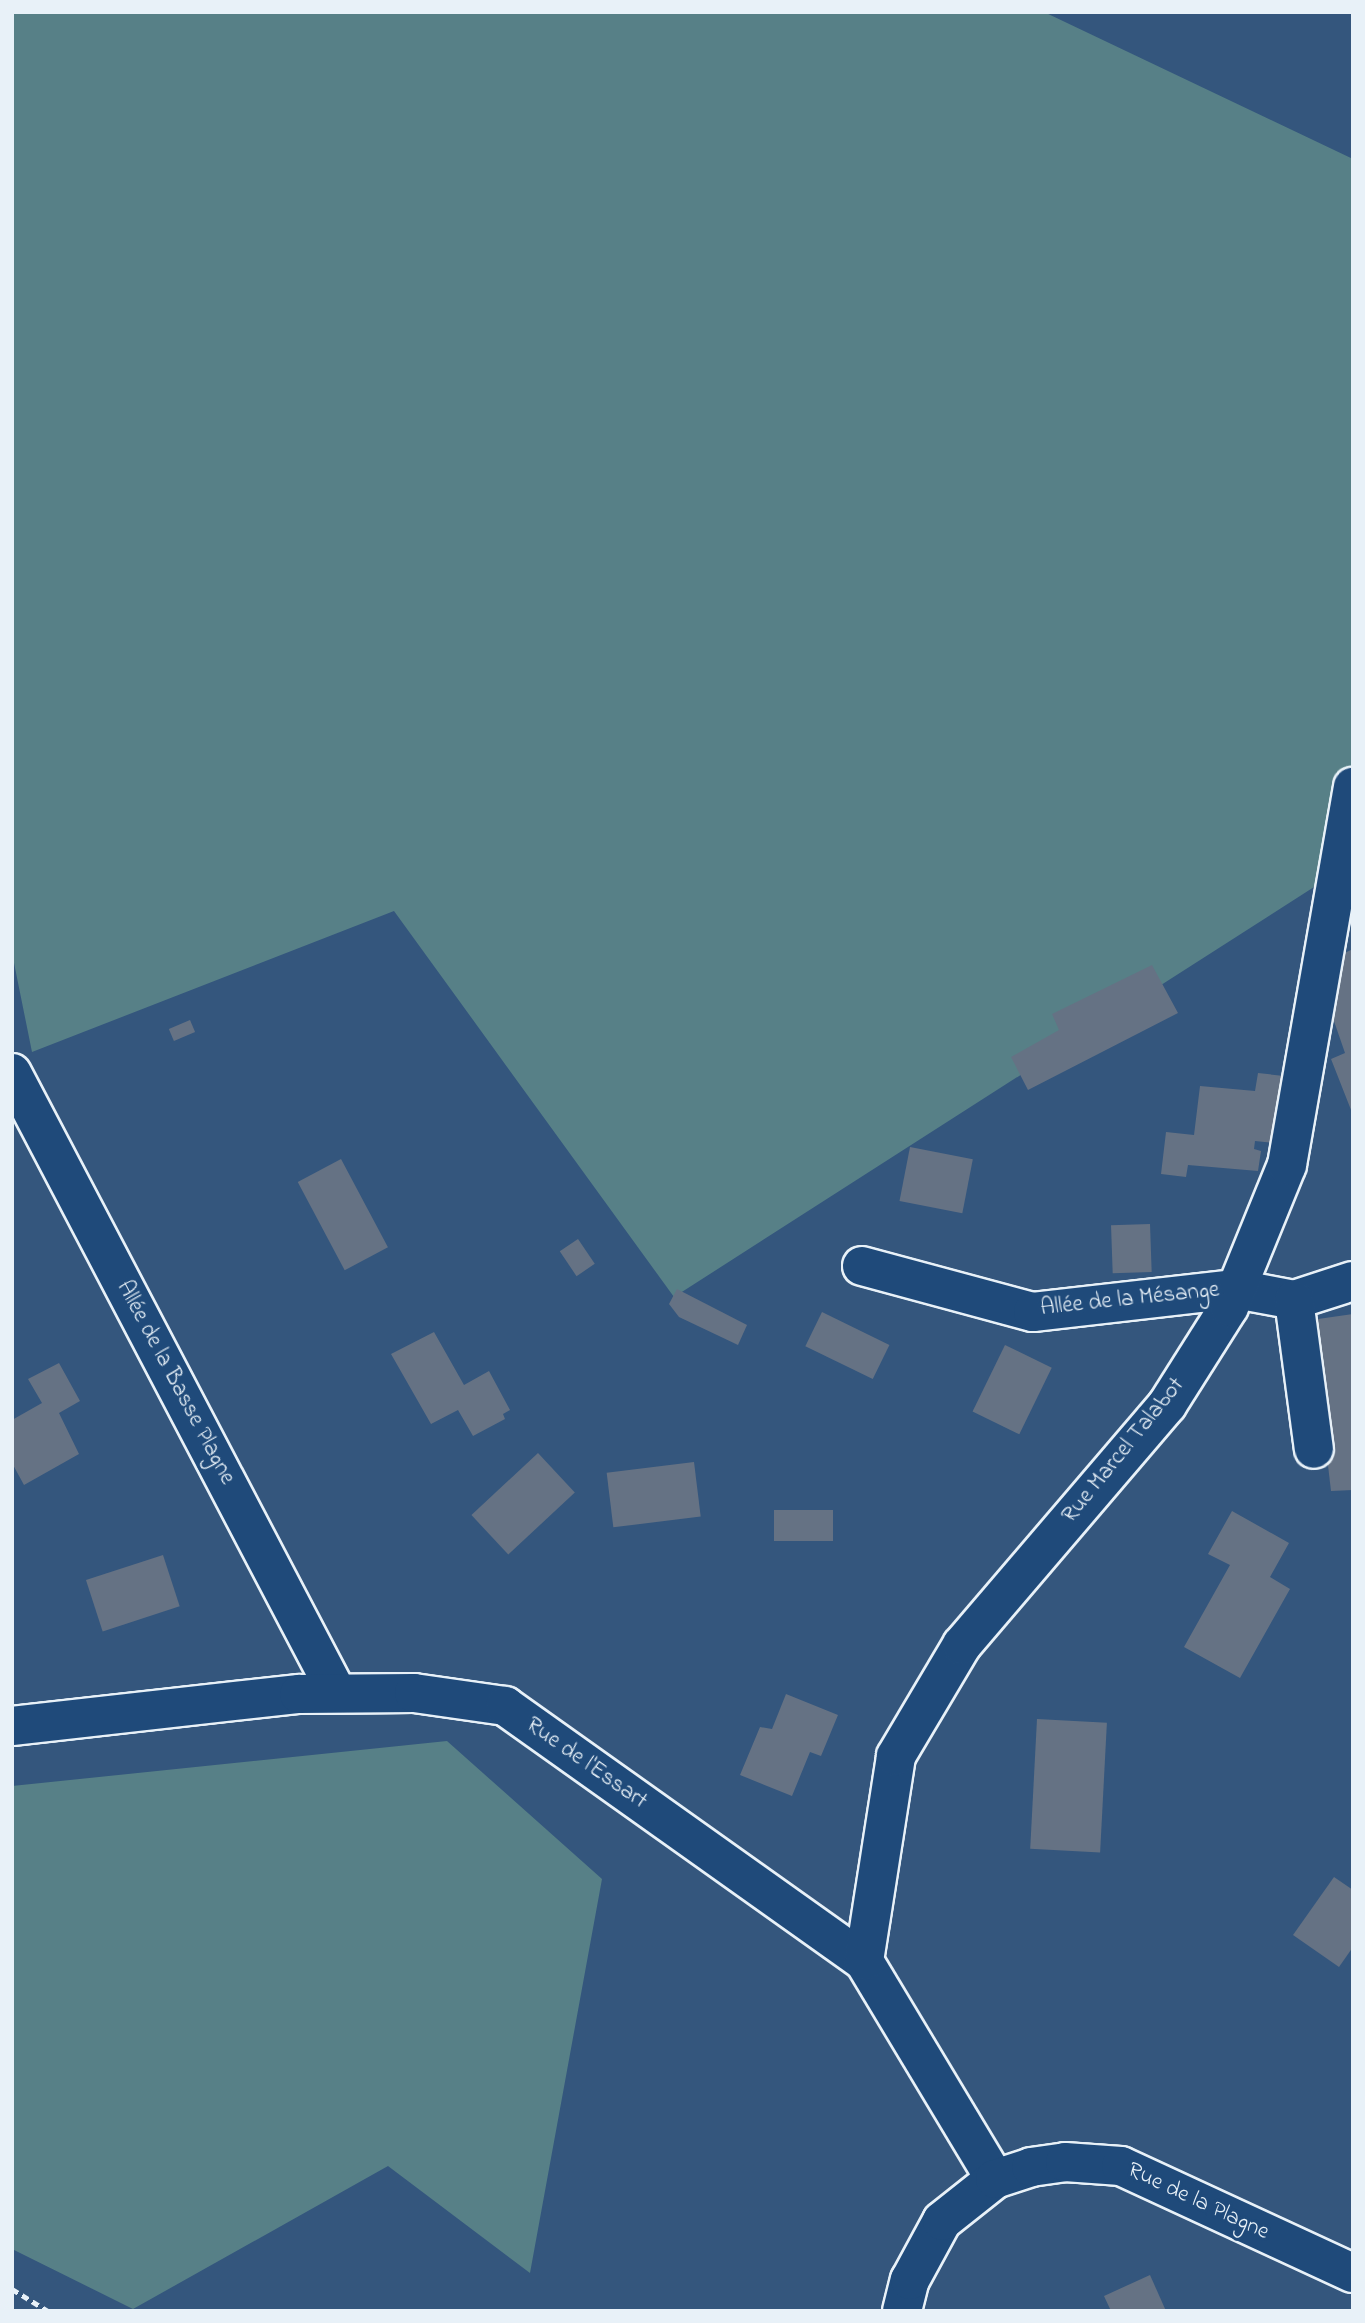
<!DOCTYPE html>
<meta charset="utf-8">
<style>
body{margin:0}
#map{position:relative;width:1365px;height:2323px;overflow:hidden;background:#34567d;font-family:"Indie Flower",sans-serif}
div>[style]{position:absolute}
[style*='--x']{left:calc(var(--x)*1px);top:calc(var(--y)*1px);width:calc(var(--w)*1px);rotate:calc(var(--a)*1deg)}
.green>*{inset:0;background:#578087}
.building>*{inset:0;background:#657284;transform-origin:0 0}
.path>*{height:4.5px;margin-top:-2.25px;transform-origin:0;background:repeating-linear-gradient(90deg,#e8f1f8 0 7px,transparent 0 12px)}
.roads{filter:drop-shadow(2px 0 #e8f1f8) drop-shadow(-2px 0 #e8f1f8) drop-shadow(0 2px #e8f1f8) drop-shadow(0 -2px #e8f1f8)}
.minor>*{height:38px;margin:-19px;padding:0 19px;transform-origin:19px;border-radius:19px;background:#1f4a7a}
span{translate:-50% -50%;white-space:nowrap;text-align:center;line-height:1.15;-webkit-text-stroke:6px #1f4a7a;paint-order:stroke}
.street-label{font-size:23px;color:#e8f1f8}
.frame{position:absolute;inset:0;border:14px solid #e8f1f8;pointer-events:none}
</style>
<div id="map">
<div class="green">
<i style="clip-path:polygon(12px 12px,1044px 12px,1353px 159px,1353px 862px,674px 1297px,394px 911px,32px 1052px,12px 953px)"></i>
<i style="clip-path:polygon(447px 1741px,602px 1879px,530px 2273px,388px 2166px,133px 2309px,12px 2249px,12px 1786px)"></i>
</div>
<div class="building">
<i style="clip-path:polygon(1353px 949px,1353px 1115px,1331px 1059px,1345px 1053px,1325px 995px,1336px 957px)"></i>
<i style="clip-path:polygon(1152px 965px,1178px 1013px,1028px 1090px,1011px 1057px,1059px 1030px,1052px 1014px)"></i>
<i style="left:190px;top:1020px;width:13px;height:23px;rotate:67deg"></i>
<i style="clip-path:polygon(1258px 1073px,1284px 1076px,1275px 1143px,1255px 1141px,1254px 1149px,1261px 1151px,1258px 1171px,1188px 1165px,1186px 1177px,1161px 1174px,1166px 1132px,1194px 1135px,1200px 1086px,1255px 1091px)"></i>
<i style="left:910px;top:1147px;width:64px;height:55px;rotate:11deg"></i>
<i style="left:341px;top:1159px;width:100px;height:49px;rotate:62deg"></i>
<i style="left:1150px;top:1224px;width:48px;height:39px;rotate:88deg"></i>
<i style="left:578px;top:1239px;width:30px;height:22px;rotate:56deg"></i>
<i style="clip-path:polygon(677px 1289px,747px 1325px,738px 1345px,679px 1317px,669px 1304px)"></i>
<i style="left:822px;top:1312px;width:75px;height:38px;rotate:26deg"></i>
<i style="clip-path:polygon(1353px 1314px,1353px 1490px,1331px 1491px,1311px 1320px)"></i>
<i style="clip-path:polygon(434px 1332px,464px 1385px,489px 1371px,510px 1410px,503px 1414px,505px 1419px,473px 1436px,458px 1410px,431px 1424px,391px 1354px)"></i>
<i style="left:1005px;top:1345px;width:52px;height:74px;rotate:26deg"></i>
<i style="clip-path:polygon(59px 1363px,80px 1401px,59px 1413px,79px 1454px,24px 1485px,12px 1463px,12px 1420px,42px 1403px,28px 1379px)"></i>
<i style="left:538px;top:1453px;width:54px;height:91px;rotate:47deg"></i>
<i style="left:694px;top:1462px;width:55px;height:88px;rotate:83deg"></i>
<i style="left:774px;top:1510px;width:59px;height:31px"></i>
<i style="clip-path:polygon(1232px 1511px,1289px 1543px,1270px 1577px,1290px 1589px,1240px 1678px,1184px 1647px,1230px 1565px,1208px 1554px)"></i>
<i style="left:163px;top:1555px;width:54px;height:81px;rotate:72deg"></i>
<i style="clip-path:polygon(786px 1694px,838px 1715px,821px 1756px,810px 1752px,792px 1796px,740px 1775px,760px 1727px,772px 1729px)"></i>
<i style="left:1037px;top:1719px;width:70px;height:130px;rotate:3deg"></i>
<i style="clip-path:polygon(1334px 1877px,1353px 1890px,1353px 1947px,1339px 1967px,1293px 1935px)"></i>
<i style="clip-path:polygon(1150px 2275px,1166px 2311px,1111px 2311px,1104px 2296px)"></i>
</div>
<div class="path">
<i style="--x:12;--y:2289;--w:42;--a:31.4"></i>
</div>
<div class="roads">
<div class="minor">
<i style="--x:12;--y:1073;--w:700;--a:62.34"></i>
<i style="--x:862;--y:1266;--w:177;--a:15.1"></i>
<i style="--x:1033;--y:1312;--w:204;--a:-6.5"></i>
<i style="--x:1236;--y:1289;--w:59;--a:10.7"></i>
<i style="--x:1294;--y:1300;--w:62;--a:-17.9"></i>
<i style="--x:1294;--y:1300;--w:150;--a:82.4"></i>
<i style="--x:12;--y:1726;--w:289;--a:-6.4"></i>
<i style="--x:299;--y:1694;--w:115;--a:-0.5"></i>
<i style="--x:414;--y:1693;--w:92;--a:8.1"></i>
<i style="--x:505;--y:1706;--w:440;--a:35.4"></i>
<i style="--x:864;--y:1961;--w:254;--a:59"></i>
<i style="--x:864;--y:1961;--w:207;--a:-81.1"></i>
<i style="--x:896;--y:1756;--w:129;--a:-59.3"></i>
<i style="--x:962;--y:1645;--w:316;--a:-49.5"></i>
<i style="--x:1167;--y:1405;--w:116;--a:-57.7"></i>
<i style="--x:1229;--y:1307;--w:153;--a:-67.8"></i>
<i style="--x:1287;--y:1165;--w:384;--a:-80.1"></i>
<i style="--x:902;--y:2311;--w:32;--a:-76"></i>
<i style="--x:910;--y:2280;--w:67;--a:-61.5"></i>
<i style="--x:942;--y:2221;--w:68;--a:-38.4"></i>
<i style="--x:995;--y:2179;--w:38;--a:-18"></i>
<i style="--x:1031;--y:2167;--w:34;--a:-8"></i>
<i style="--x:1065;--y:2162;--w:56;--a:4.1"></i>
<i style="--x:1121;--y:2166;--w:255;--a:24.8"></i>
</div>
</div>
<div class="street-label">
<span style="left:1130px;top:1300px;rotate:-6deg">Allée de la Mésange</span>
<span style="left:175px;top:1383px;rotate:62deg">Allée de la Basse Plagne</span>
<span style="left:1124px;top:1451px;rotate:-51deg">Rue Marcel Talabot</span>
<span style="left:586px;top:1764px;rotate:35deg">Rue de l'Essart</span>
<span style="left:1198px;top:2202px;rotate:25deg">Rue de la Plagne</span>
</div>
<div class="frame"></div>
</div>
